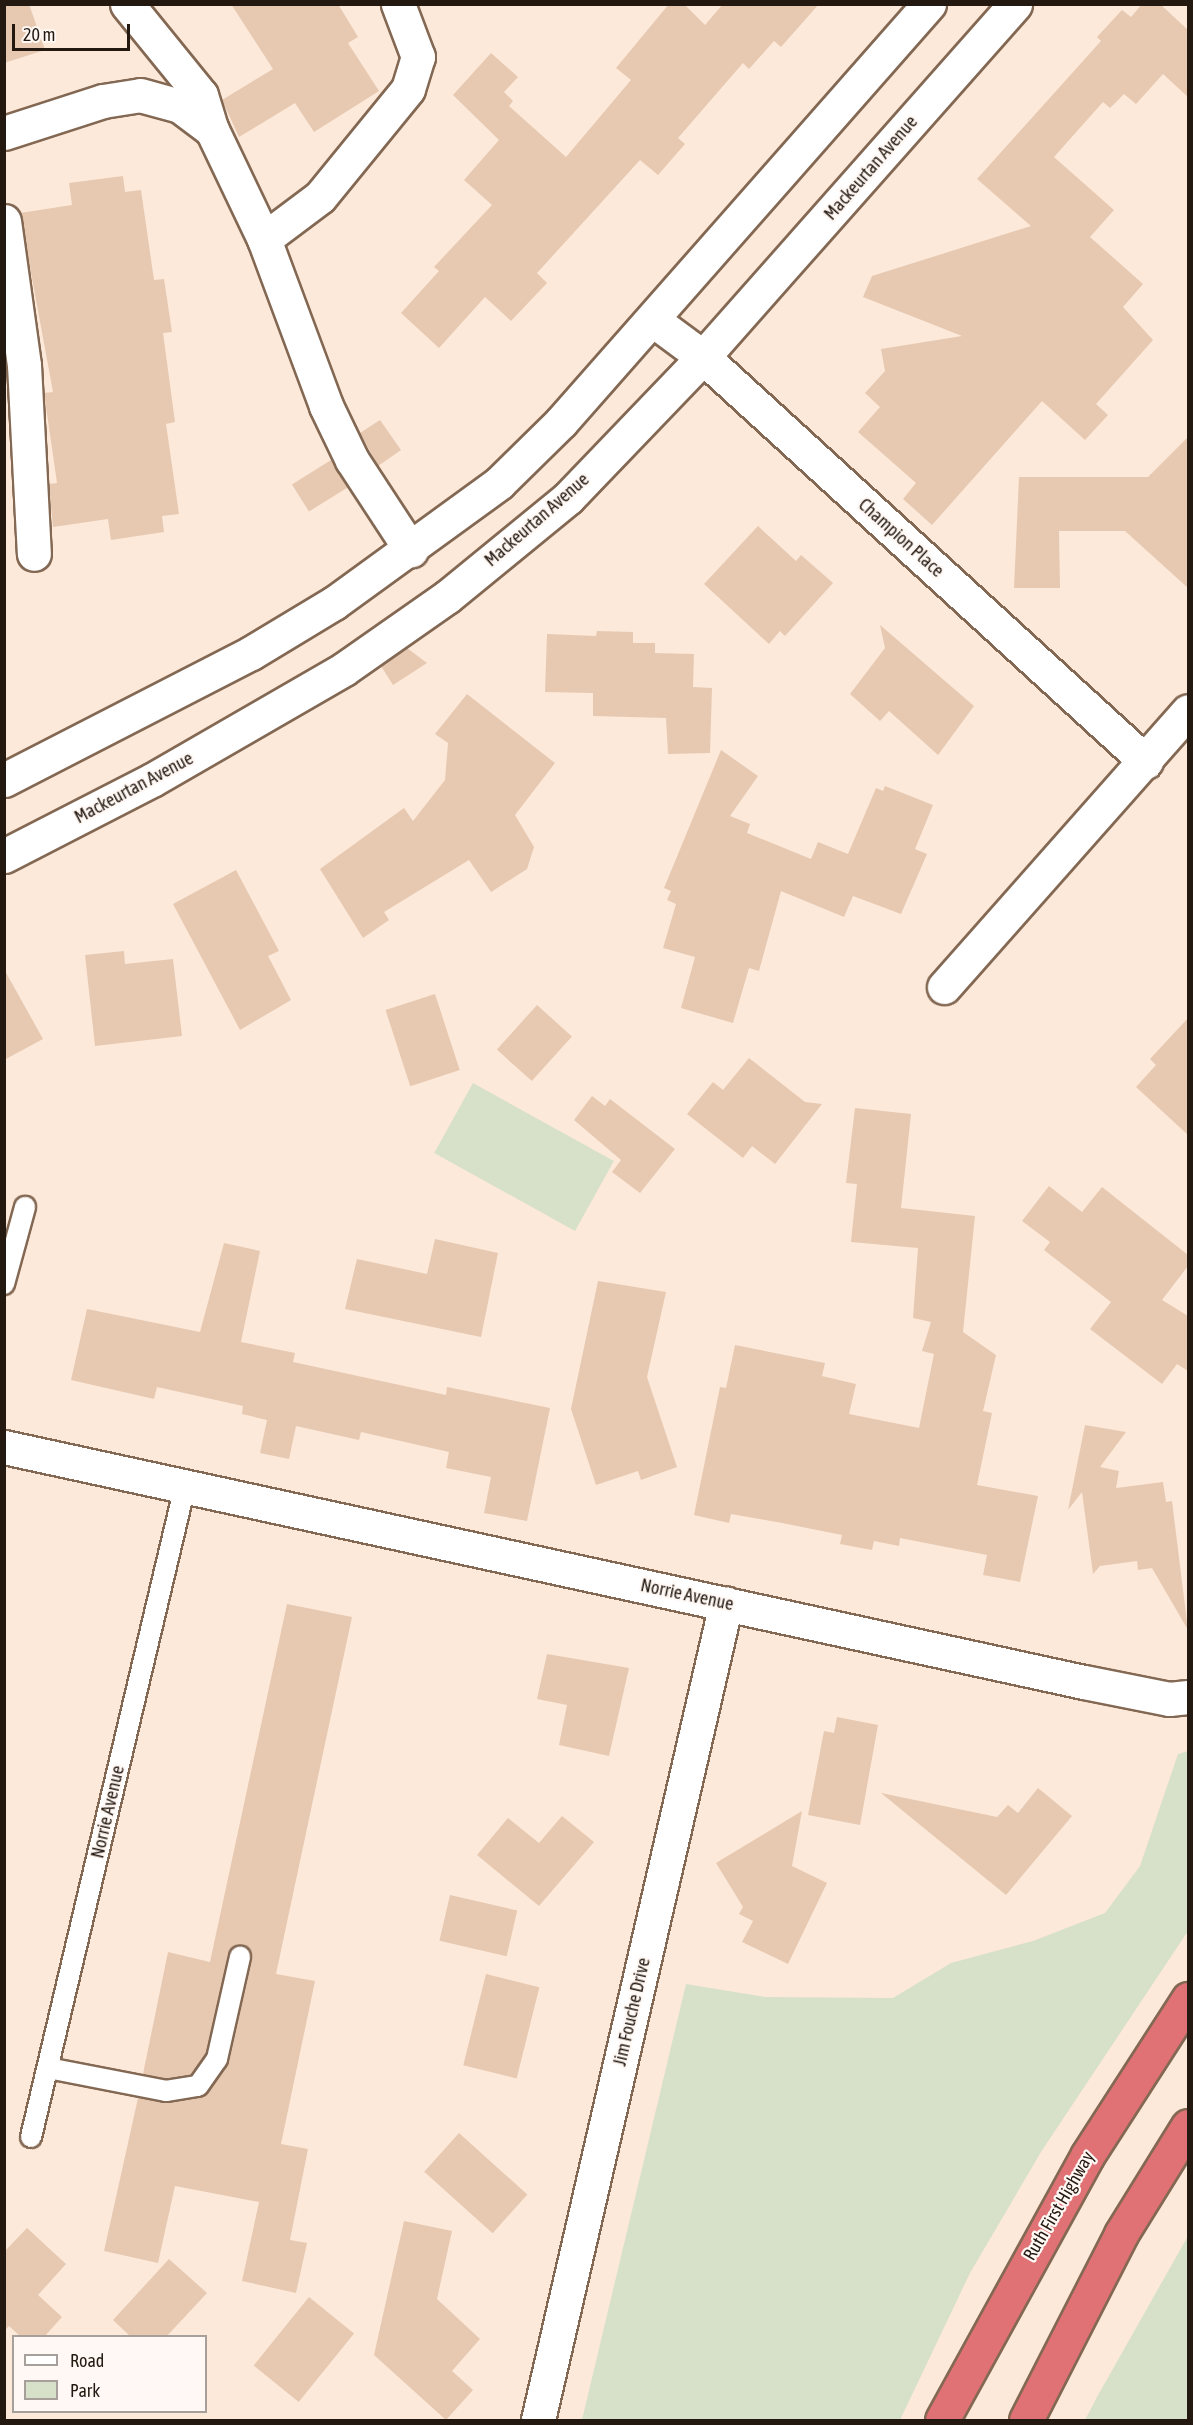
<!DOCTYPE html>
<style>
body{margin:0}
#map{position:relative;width:1193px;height:2425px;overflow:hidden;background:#fce9da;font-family:"Asap Condensed",sans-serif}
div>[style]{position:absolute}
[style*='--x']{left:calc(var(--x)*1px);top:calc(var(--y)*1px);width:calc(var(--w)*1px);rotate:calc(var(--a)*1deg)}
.green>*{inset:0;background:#d7e0c9;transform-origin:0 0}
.building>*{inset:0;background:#e7c9b1;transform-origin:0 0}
.roads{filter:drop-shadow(2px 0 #836853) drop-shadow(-2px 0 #836853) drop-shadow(0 2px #836853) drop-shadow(0 -2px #836853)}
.lane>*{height:20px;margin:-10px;padding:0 10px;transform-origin:10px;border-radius:10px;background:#fff}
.street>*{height:33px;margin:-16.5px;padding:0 16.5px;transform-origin:16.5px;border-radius:16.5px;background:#fff}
.highway>*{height:33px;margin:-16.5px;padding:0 16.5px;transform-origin:16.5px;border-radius:16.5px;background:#e07174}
span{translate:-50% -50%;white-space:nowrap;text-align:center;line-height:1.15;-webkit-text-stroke:4.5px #fff8f4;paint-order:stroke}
.street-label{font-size:18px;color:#241911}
.frame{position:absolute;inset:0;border:6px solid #241911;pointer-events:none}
.legend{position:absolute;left:12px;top:2335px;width:195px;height:78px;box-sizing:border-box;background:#fff8f4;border:2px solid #a79f99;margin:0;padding:8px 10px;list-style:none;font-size:18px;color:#241911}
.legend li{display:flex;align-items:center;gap:12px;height:30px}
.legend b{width:30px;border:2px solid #a79f99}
.scale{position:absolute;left:12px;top:24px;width:118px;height:27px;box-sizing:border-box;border:3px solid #241911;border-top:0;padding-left:8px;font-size:18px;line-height:21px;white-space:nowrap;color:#241911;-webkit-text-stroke:4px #fff8f4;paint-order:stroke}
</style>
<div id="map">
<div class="green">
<i style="left:473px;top:1083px;width:161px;height:80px;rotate:29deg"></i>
<i style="clip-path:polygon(1188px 1751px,1188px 1931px,1041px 2152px,970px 2273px,900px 2420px,582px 2420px,686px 1984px,765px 1997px,893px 1998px,951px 1963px,1033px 1941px,1105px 1913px,1140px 1866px,1178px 1754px)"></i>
<i style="clip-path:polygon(1188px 2236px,1188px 2420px,1085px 2420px,1097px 2397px)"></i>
</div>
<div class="building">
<i style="clip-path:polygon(4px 4px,29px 4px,45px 50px,4px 63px)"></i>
<i style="clip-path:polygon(231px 4px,338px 4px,358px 37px,348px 43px,379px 91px,314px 132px,295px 103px,239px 137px,222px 100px,273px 69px)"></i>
<i style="clip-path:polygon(669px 4px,684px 4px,705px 25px,723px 4px,819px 4px,781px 47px,774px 41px,749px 69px,743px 63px,678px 138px,685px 144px,658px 175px,640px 160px,537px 273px,547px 283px,511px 321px,485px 297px,439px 348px,401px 313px,439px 271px,434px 267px,492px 205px,464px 180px,499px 140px,453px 95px,491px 53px,518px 77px,504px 92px,513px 101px,509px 106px,566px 157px,631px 80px,616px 68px)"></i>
<i style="clip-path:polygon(1142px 4px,1160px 4px,1188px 30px,1188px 97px,1163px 74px,1136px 104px,1124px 94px,1110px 108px,1103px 102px,1054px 157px,1114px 210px,1090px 237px,1143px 284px,1123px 307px,1153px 340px,1096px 404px,1108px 415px,1085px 440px,1042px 401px,932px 525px,903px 499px,916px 483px,858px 432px,880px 407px,865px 393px,885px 371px,881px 349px,962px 336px,863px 297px,872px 276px,1031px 226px,977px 179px,1101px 41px,1097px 37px,1122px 10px,1131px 17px)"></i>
<i style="clip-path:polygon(123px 176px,125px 192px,141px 190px,154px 280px,164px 279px,172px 332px,163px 333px,175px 422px,166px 424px,179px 514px,162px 516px,164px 532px,111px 540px,108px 519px,53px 527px,49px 484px,57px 483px,44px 393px,53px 392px,20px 213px,72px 205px,69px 183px)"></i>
<i style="clip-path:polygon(380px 420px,401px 450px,378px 466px,360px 433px)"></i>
<i style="clip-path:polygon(1188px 437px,1188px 588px,1125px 531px,1059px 531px,1060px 588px,1014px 588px,1019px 477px,1148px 477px)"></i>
<i style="left:331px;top:460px;width:32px;height:46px;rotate:58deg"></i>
<i style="clip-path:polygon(758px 526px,796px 561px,801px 555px,833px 583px,785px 636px,780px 631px,769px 644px,704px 584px)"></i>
<i style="clip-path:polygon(880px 625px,974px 706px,938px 755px,889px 711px,880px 721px,850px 694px,885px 648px)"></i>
<i style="clip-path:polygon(597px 631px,633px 632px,633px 643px,655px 643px,655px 653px,694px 654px,693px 687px,712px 688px,710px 753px,668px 754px,666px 718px,593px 716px,593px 693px,545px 692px,547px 634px,596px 636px)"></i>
<i style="clip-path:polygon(407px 648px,427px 663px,393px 685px,381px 666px)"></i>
<i style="clip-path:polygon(467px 694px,555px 763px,515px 815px,534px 847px,527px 869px,491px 892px,469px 860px,384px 912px,389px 920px,363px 938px,320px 869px,404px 808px,413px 821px,445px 780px,448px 743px,435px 734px)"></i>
<i style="clip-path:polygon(721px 750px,758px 776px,730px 816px,750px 824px,747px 833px,811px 859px,818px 842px,848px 854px,876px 788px,883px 791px,885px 786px,933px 805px,915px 849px,927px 854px,901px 914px,853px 896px,844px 917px,781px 891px,759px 971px,749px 968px,733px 1023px,681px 1008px,695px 957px,663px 948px,676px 904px,667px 900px,671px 891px,664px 888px)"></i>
<i style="clip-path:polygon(236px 870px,279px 951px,268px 956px,291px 1000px,240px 1030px,173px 904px)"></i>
<i style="clip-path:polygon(124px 951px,125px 964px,173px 959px,182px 1036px,95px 1046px,85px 955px)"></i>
<i style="clip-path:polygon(4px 969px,43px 1039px,4px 1060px)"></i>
<i style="left:435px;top:994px;width:80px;height:52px;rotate:72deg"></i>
<i style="left:537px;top:1005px;width:47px;height:60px;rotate:42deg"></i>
<i style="clip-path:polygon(1188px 1018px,1188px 1135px,1136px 1087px,1156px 1065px,1150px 1059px)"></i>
<i style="clip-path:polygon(749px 1058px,805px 1102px,822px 1104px,775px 1164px,752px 1146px,743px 1158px,687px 1114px,713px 1082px,723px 1090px)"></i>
<i style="clip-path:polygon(592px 1096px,605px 1106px,610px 1099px,675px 1149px,640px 1193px,612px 1172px,621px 1160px,574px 1120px)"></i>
<i style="clip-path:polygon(855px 1108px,911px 1114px,901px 1208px,975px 1216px,963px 1332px,996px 1355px,983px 1411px,992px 1413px,977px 1485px,1038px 1496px,1020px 1582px,983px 1575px,987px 1555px,900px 1538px,899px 1546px,874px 1541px,872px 1550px,840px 1544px,842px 1535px,777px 1522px,731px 1514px,729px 1523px,694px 1515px,720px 1387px,726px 1388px,735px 1345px,825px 1363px,822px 1376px,856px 1384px,849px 1414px,919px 1428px,934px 1354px,922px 1351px,931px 1322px,913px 1318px,918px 1248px,851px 1242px,857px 1184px,846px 1183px)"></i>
<i style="clip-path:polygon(1049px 1186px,1082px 1212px,1102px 1187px,1188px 1255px,1188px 1266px,1162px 1300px,1188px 1316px,1188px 1371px,1177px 1364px,1162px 1384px,1090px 1329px,1111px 1302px,1044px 1250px,1050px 1242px,1022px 1221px)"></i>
<i style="clip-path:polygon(435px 1239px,498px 1253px,481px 1337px,345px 1309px,357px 1259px,427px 1274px)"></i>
<i style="clip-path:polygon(224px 1243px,260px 1251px,241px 1342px,295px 1353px,293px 1362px,446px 1395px,447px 1387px,550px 1408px,527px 1521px,484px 1513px,491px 1477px,446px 1468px,449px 1452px,361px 1432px,359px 1440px,296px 1426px,289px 1459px,260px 1453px,267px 1420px,242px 1414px,243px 1406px,157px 1387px,154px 1399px,71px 1380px,87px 1309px,200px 1332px)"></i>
<i style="clip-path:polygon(598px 1281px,666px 1292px,647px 1377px,677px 1467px,641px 1480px,638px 1471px,596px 1485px,571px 1409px)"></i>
<i style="clip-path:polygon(1085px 1425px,1126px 1432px,1100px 1467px,1119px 1471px,1116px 1488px,1163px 1482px,1166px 1502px,1172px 1501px,1188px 1630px,1152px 1568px,1138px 1570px,1137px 1561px,1100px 1566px,1093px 1574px,1082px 1492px,1068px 1510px)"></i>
<i style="clip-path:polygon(287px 1604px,352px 1617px,276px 1974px,315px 1981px,281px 2144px,308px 2149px,290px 2240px,307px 2243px,296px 2293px,242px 2281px,259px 2202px,175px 2186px,158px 2263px,104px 2251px,138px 2098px,167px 2103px,204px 2096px,229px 2062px,252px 1960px,242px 1945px,228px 1954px,206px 2054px,191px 2075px,166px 2079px,143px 2074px,168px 1952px,210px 1962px)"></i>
<i style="clip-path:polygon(547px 1654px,629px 1668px,609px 1756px,559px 1745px,567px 1705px,537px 1699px)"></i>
<i style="clip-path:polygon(837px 1717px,878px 1725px,860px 1825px,808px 1815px,824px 1731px,834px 1733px)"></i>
<i style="clip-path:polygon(1038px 1788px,1072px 1816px,1006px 1895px,881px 1793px,997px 1817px,1008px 1805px,1018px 1813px)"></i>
<i style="clip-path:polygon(802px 1811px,792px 1866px,827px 1883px,788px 1964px,742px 1942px,753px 1921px,739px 1914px,743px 1907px,716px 1863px)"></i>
<i style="clip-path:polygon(562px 1816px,594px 1842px,539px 1906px,477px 1855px,508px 1818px,539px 1843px)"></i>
<i style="left:450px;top:1895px;width:69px;height:47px;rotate:13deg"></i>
<i style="left:486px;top:1974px;width:55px;height:94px;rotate:14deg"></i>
<i style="left:459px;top:2133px;width:92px;height:52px;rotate:42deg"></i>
<i style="clip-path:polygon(404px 2221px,452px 2231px,437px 2299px,480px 2339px,452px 2371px,473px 2390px,446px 2420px,374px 2355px)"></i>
<i style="clip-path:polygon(27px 2228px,66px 2264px,38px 2295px,62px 2317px,44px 2337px,21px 2337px,9px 2326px,4px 2331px,4px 2252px)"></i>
<i style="clip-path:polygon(169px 2259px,207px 2293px,166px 2337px,131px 2337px,113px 2320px)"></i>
<i style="left:309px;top:2297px;width:58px;height:88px;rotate:39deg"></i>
</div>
<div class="roads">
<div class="lane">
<i style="--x:4;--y:1284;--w:80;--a:-74.7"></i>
<i style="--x:48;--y:2068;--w:120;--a:11"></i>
<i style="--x:166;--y:2091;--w:32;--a:-9"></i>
<i style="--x:198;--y:2086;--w:33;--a:-55"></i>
<i style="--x:217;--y:2059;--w:105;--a:-77.3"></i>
<i style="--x:31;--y:2137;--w:669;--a:-76.69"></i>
</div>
<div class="street">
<i style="--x:127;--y:4;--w:117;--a:50.9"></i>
<i style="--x:201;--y:95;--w:37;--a:73"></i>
<i style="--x:4;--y:133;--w:104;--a:-17.9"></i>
<i style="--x:103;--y:101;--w:37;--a:-9"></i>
<i style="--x:140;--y:95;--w:41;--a:15.4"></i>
<i style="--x:180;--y:106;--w:40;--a:37"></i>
<i style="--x:212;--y:130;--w:121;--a:64.5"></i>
<i style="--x:264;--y:239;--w:178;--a:69.6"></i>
<i style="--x:326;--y:406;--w:60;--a:64.3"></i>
<i style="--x:352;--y:460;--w:108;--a:56.8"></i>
<i style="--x:4;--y:221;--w:145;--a:82.1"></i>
<i style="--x:24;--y:365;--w:189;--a:87"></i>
<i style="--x:264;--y:239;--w:70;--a:-36.9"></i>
<i style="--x:320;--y:197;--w:139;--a:-50.8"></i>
<i style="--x:408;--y:89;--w:34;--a:-73"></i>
<i style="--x:418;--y:57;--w:57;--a:-110.7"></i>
<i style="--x:653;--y:320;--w:62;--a:36.5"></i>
<i style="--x:703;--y:357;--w:600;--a:42.43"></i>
<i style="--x:4;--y:780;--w:278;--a:-27.2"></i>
<i style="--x:251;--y:653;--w:97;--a:-31.1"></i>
<i style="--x:334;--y:603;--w:204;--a:-36"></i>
<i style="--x:499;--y:483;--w:87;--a:-44.5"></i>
<i style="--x:561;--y:422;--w:557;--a:-48.64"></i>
<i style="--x:4;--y:856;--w:166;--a:-27.2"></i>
<i style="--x:152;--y:780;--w:222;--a:-30"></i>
<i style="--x:344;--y:669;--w:126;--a:-35"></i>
<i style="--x:447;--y:597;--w:156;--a:-39.3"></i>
<i style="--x:568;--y:498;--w:195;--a:-46.2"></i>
<i style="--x:703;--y:357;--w:471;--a:-48.5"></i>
<i style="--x:944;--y:987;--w:368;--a:-48.5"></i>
<i style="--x:4;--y:1447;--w:1105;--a:12.28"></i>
<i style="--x:1084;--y:1682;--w:87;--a:11.3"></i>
<i style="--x:1169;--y:1699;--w:19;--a:-6"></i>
<i style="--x:538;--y:2420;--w:838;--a:-77.04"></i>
</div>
<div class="highway">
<i style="--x:942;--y:2420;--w:301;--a:-61.2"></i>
<i style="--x:1087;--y:2156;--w:187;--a:-57.2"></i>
<i style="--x:1026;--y:2420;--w:209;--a:-62.9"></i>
<i style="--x:1121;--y:2234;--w:127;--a:-58.2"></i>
</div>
</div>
<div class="street-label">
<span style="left:871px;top:168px;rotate:-49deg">Mackeurtan Avenue</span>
<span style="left:537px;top:520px;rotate:-41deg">Mackeurtan Avenue</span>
<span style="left:901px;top:538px;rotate:42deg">Champion Place</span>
<span style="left:134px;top:788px;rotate:-28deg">Mackeurtan Avenue</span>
<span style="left:687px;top:1595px;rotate:12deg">Norrie Avenue</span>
<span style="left:108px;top:1812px;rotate:-77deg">Norrie Avenue</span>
<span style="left:632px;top:2012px;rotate:-77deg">Jim Fouche Drive</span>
<span style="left:1059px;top:2206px;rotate:-60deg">Ruth First Highway</span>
</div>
<div class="frame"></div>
<ul class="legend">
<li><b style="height:8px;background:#fff"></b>Road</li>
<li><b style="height:16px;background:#d7e0c9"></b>Park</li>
</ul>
<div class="scale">20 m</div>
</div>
